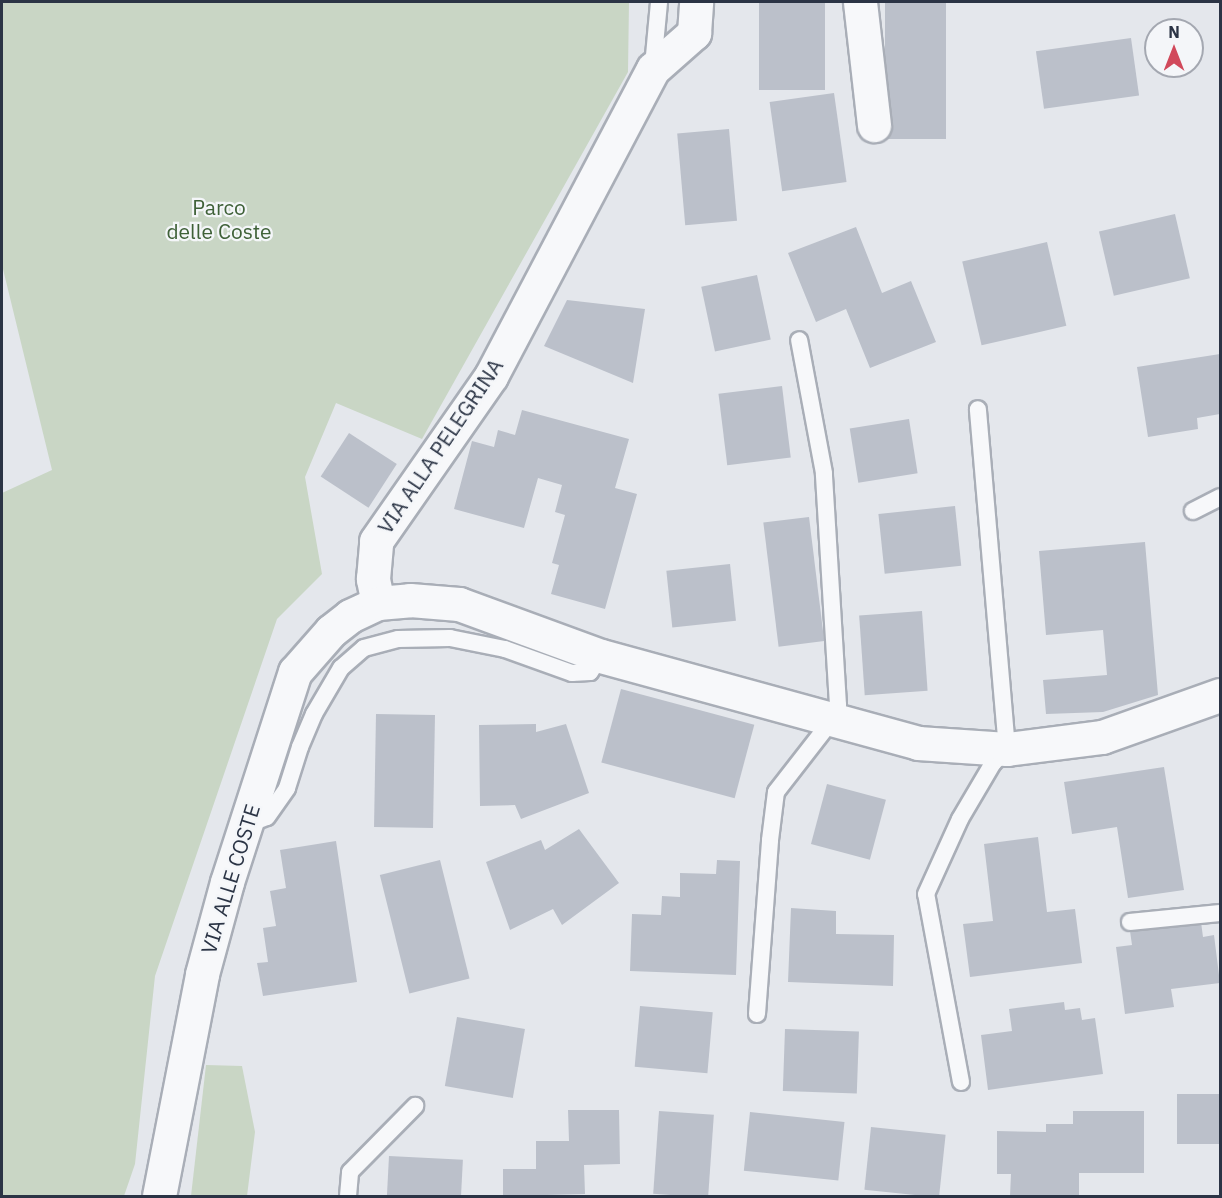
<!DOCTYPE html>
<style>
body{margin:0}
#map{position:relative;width:1222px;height:1198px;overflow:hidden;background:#e4e7ec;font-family:"IBM Plex Sans",sans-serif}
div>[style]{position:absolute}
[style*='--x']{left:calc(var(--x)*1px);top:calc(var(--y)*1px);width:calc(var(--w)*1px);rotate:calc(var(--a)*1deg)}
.green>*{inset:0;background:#c9d6c5}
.building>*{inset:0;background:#bbc0ca;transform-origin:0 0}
.roads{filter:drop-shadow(2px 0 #a9aeb7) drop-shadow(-2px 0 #a9aeb7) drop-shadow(0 2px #a9aeb7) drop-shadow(0 -2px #a9aeb7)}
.service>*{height:16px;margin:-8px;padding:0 8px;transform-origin:8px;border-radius:8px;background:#f7f8fa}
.minor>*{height:33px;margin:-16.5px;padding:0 16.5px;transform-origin:16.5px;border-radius:16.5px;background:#f7f8fa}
.tertiary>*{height:33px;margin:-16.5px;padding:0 16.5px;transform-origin:16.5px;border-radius:16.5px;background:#f7f8fa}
span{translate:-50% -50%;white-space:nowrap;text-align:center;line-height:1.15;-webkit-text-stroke:4.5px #f4f6f9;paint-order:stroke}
.park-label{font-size:21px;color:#3f6138}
.street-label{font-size:21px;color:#2b3445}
.frame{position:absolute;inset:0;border:3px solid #2b3445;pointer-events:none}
.north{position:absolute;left:1144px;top:18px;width:60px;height:60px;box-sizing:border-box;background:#f4f6f9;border:2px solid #a4a8b1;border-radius:50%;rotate:0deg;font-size:16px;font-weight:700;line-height:24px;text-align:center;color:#2b3445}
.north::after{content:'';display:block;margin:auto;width:21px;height:27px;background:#d1495b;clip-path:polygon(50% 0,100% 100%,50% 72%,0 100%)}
</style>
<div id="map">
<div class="green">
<i style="clip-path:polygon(2px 2px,629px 2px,628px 72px,422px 439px,336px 403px,305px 477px,322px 574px,277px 619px,155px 976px,135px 1164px,124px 1196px,2px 1196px,2px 493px,52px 470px,2px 265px)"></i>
<i style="clip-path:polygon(206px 1065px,242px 1066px,255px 1132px,247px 1196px,191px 1196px)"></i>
</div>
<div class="building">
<i style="left:759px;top:2px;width:66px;height:88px"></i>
<i style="left:885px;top:2px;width:61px;height:137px"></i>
<i style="left:1131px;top:38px;width:58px;height:96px;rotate:82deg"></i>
<i style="left:834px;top:93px;width:90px;height:65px;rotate:82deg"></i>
<i style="left:729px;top:129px;width:92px;height:52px;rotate:85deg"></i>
<i style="left:1175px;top:214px;width:66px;height:78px;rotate:77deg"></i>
<i style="clip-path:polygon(856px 227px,882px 293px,911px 281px,936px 342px,870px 368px,846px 309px,816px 322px,788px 253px)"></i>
<i style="left:1047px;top:242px;width:86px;height:87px;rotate:77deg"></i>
<i style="left:757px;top:275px;width:66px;height:57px;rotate:78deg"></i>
<i style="clip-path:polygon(567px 300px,645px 309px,633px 383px,544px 346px)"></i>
<i style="clip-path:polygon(1220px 354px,1220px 414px,1197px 418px,1198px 429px,1148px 437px,1137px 367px)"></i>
<i style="left:782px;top:386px;width:72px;height:64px;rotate:83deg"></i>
<i style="clip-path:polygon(522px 410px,629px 439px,615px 488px,637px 494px,605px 609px,551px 594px,559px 565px,552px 563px,565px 515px,555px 512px,562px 485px,538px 478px,524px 528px,454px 509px,472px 441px,494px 447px,498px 430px,515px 435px)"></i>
<i style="left:909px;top:419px;width:55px;height:60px;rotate:81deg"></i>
<i style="left:349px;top:433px;width:57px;height:52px;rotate:33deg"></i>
<i style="left:955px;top:506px;width:60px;height:77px;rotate:84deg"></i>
<i style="left:809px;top:517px;width:125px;height:46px;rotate:83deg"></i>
<i style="clip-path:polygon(1145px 542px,1158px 695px,1103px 712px,1046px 714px,1043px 680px,1107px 675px,1103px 630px,1046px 635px,1039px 551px)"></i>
<i style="left:730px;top:564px;width:57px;height:64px;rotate:84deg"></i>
<i style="left:922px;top:611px;width:80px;height:63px;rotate:86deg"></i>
<i style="left:621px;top:689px;width:138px;height:76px;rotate:15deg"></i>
<i style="left:376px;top:714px;width:59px;height:113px;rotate:1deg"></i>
<i style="clip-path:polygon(536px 724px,536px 732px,566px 724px,589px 793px,521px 819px,515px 805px,480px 806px,479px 725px)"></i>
<i style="clip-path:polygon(1164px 767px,1184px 890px,1128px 898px,1117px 827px,1072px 834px,1064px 782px)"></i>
<i style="left:827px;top:784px;width:61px;height:62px;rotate:15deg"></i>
<i style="clip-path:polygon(579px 829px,619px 883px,562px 925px,553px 909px,510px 930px,486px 862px,541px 840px,545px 850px)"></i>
<i style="clip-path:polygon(1038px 837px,1047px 912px,1075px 909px,1082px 963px,970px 977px,963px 924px,993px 921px,984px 844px)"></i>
<i style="clip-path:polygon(336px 841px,357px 982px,263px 996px,257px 963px,268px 962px,263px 928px,276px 926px,270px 891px,286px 888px,280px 850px)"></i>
<i style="left:440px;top:860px;width:122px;height:62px;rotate:76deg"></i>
<i style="clip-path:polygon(717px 860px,740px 861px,736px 975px,630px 971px,632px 914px,661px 915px,662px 896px,680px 897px,680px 873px,716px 874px)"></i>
<i style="clip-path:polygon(791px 908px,836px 911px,836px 934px,894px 935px,893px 986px,788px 982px)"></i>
<i style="clip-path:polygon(1201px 922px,1203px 937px,1214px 935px,1220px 983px,1171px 989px,1174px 1007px,1125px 1014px,1116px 947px,1132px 945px,1130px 931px)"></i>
<i style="clip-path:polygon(1064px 1002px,1065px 1010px,1080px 1008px,1082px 1020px,1095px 1018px,1103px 1074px,988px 1090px,981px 1035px,1012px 1031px,1009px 1009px)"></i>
<i style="left:640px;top:1006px;width:73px;height:61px;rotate:5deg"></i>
<i style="left:457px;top:1017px;width:69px;height:70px;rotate:10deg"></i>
<i style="left:785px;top:1029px;width:74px;height:62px;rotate:2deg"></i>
<i style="left:1220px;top:1094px;width:50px;height:43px;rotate:90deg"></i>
<i style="clip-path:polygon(568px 1110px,619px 1110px,620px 1164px,584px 1165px,585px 1194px,503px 1196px,503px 1169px,536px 1169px,536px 1141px,569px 1141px)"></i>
<i style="left:659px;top:1111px;width:55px;height:83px;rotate:4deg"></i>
<i style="clip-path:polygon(1073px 1111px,1144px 1111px,1144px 1173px,1079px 1173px,1079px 1196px,1010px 1196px,1011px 1174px,997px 1174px,997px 1131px,1046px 1132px,1046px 1124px,1073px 1124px)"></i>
<i style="left:750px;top:1112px;width:95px;height:59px;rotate:6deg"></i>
<i style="left:871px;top:1127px;width:75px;height:63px;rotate:6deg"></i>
<i style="left:389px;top:1156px;width:74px;height:40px;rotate:3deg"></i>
</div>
<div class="roads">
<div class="service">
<i style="--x:653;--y:66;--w:64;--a:-84.6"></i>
<i style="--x:1193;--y:511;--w:30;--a:-27"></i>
<i style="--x:246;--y:825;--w:22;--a:-21"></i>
<i style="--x:267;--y:817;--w:35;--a:-55"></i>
<i style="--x:287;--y:788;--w:43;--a:-72.4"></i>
<i style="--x:300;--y:747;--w:36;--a:-67"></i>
<i style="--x:314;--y:714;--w:53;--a:-59.6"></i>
<i style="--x:341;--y:668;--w:30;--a:-41"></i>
<i style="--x:364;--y:648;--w:35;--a:-15"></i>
<i style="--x:398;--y:639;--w:52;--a:-1.1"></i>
<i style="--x:450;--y:638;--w:56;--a:11.3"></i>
<i style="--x:505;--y:649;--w:71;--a:19.7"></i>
<i style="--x:572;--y:673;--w:18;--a:-3"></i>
<i style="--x:590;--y:672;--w:19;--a:-55"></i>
<i style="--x:1130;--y:922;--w:90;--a:-5.7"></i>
<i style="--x:757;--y:1014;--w:174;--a:-85.7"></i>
<i style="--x:770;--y:840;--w:48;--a:-82.9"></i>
<i style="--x:776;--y:792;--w:91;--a:-52.1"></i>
<i style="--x:832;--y:720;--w:16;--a:-68"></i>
<i style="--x:838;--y:705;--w:232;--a:-93.5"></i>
<i style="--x:824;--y:473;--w:135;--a:-100.6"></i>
<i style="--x:961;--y:1082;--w:191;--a:-100.5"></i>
<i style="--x:926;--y:894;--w:82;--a:-65.6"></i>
<i style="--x:960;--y:819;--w:65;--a:-59.5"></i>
<i style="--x:993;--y:763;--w:20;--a:-45"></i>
<i style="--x:1007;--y:749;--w:341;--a:-94.9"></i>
<i style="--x:348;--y:1196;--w:24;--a:-85"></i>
<i style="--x:350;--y:1172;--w:93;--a:-45.4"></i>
</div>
<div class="minor">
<i style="--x:860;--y:2;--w:124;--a:83.5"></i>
<i style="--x:378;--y:603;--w:25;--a:-102"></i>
<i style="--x:373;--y:579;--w:38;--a:-85"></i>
<i style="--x:376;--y:541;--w:201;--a:-55.1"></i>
<i style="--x:491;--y:376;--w:347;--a:-62.2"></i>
<i style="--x:653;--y:69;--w:55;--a:-41.3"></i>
<i style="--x:694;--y:33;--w:31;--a:-86"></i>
</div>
<div class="tertiary">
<i style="--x:159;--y:1196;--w:226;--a:-79"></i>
<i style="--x:202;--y:974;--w:95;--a:-74.8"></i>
<i style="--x:227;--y:882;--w:221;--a:-72.1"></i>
<i style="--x:295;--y:672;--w:55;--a:-48.7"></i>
<i style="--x:331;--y:631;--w:24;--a:-38"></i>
<i style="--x:350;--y:616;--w:31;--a:-25"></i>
<i style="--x:378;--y:603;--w:32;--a:-5"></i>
<i style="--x:410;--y:600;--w:49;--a:4.7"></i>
<i style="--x:459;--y:604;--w:151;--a:20.1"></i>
<i style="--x:601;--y:656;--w:329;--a:15.3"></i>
<i style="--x:918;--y:743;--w:89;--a:3.9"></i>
<i style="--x:1007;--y:749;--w:96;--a:-7.2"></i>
<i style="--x:1102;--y:737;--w:125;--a:-19.6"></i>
</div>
</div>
<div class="park-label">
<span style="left:219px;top:219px">Parco<br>delle Coste</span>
</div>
<div class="street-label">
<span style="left:440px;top:446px;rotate:-56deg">VIA ALLA PELEGRINA</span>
<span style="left:230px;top:879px;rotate:-73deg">VIA ALLE COSTE</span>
</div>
<div class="frame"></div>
<div class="north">N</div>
</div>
